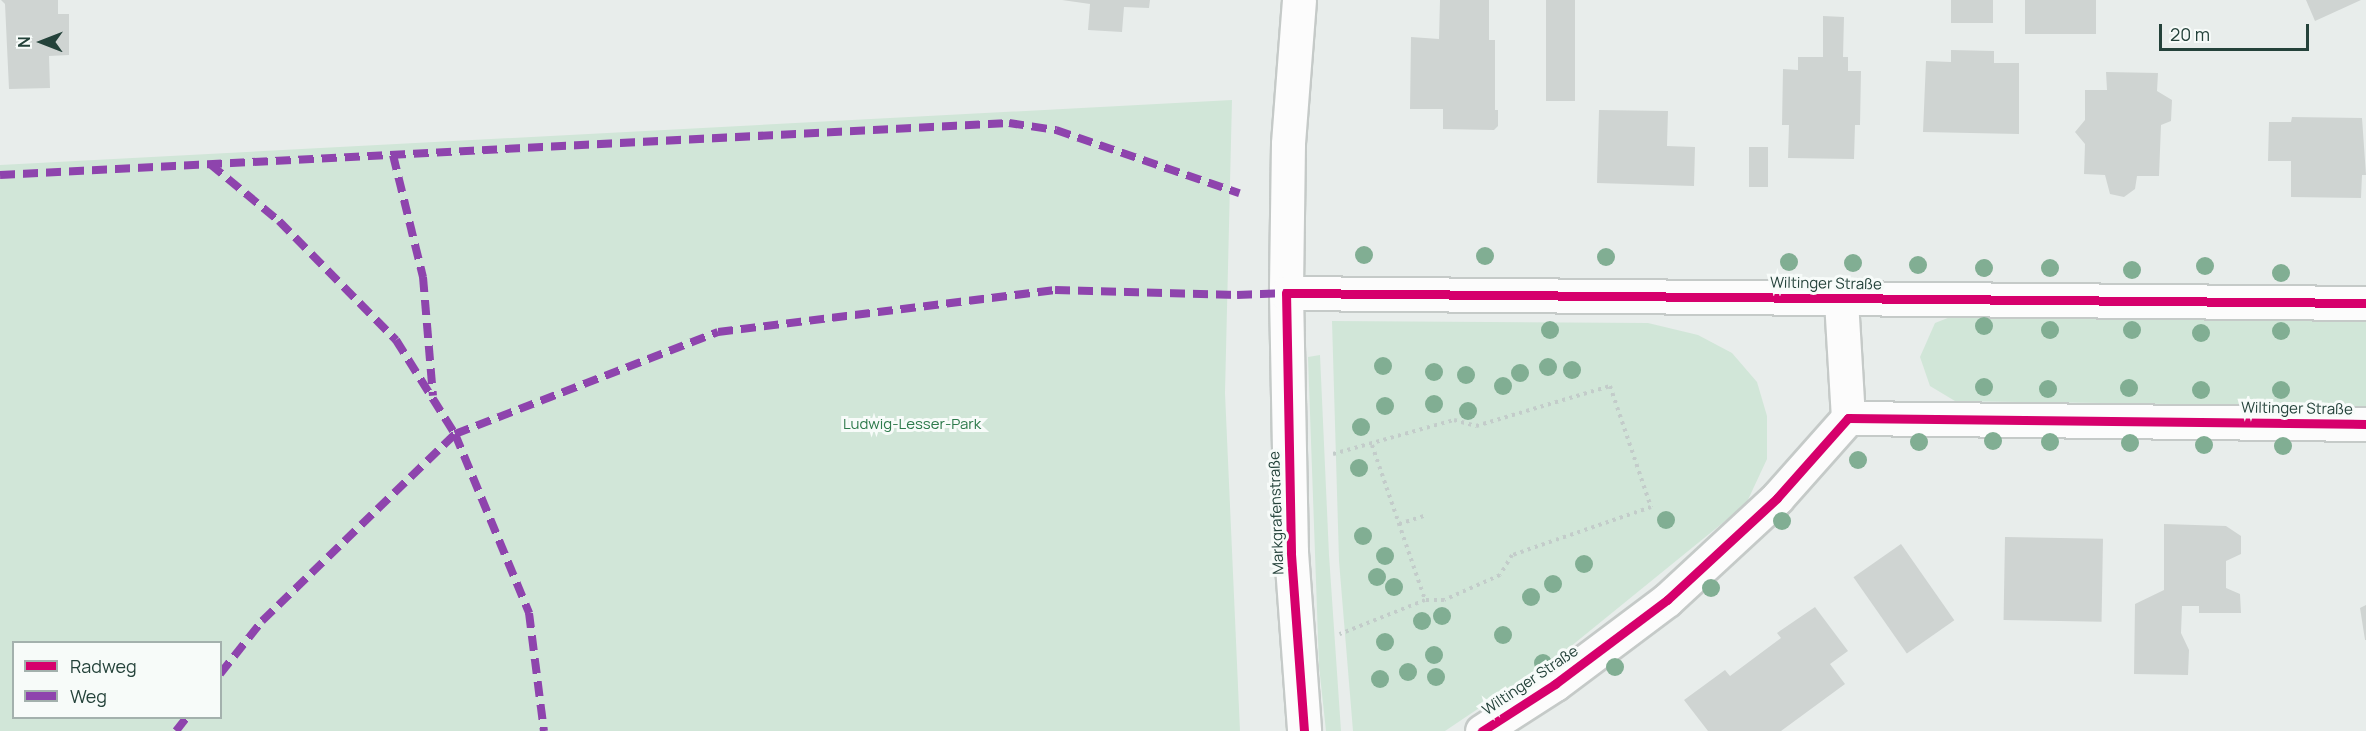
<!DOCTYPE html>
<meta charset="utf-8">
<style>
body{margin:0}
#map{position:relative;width:2366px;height:731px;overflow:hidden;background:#e8edeb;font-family:Manrope,sans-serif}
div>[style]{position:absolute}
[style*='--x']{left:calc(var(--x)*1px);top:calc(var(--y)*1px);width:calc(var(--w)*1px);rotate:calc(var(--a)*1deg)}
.green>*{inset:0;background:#d1e6d8}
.building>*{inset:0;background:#cfd4d2;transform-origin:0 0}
.path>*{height:4px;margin-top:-2px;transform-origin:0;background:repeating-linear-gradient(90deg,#c3ccca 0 3px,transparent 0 7.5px)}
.roads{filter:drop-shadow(2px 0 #c5cac8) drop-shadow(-2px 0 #c5cac8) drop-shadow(0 2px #c5cac8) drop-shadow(0 -2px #c5cac8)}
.street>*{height:33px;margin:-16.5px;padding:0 16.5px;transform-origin:16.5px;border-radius:16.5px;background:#fcfcfc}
.quiet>*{height:8px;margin-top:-4px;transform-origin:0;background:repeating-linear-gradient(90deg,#8e44ad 0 15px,transparent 0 23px)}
.cycleway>*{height:9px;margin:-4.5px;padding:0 4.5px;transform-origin:4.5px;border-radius:4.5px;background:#d6006c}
.trees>*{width:18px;height:18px;margin:-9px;border-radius:50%;background:#81ae93}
span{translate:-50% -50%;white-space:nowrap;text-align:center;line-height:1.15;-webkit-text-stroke:6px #f7fbf9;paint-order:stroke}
.street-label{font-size:15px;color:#24423a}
.park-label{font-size:15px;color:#2d7a4b}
.legend{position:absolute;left:12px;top:641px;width:210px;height:78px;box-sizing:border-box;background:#f7fbf9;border:2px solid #a3b1ad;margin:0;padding:8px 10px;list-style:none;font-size:18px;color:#24423a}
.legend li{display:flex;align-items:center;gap:12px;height:30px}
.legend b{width:30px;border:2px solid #a3b1ad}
.north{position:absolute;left:12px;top:12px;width:60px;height:60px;-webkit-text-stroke:4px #f7fbf9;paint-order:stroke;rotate:270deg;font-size:16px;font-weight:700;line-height:24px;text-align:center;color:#24423a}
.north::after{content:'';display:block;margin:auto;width:21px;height:27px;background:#24423a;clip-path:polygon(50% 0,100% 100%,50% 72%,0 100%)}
.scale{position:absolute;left:2159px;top:24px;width:150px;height:27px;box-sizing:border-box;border:3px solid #24423a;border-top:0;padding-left:8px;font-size:18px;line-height:21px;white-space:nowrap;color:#24423a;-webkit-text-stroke:4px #f7fbf9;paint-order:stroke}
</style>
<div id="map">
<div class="green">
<i style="clip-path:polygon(evenodd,1232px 100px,1225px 393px,1240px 731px,0 731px,0 165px,1232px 100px,14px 642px,220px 642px,220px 718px,14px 718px,14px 642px)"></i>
<i style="clip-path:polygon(1963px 312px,2366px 321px,2366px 407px,1955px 401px,1930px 386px,1920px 357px,1935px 323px)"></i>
<i style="clip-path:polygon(1332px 321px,1648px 323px,1698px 335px,1732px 353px,1757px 382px,1767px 416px,1767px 459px,1746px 504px,1570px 647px,1445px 731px,1353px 731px,1339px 561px)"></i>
<i style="clip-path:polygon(1320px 355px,1329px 555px,1341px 731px,1326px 731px,1319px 666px,1308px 357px)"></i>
</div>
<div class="building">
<i style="clip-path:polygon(1px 0,58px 0,58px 14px,69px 14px,69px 55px,49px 56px,50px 88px,9px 89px,5px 4px)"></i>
<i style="clip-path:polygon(1062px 0,1150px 0,1149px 8px,1124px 7px,1122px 32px,1088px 30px,1090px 4px)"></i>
<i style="clip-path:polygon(1440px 0,1489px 0,1489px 40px,1495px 40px,1495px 110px,1498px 110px,1498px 126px,1494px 130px,1443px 129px,1443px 109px,1410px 109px,1411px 37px,1439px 39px)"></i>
<i style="left:1546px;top:0;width:29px;height:101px"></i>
<i style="left:1951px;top:0;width:42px;height:23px"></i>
<i style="left:2025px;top:0;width:71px;height:34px"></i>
<i style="clip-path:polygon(2306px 0,2361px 0,2315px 21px)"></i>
<i style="clip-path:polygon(1823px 16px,1844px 17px,1843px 57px,1848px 57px,1848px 71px,1861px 71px,1860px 125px,1855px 125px,1854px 159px,1788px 158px,1789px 125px,1782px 125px,1783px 69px,1798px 70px,1798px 57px,1823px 57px)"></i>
<i style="clip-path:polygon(1951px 50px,1994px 51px,1994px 63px,2019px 63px,2019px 134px,1923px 132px,1926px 61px,1951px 62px)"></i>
<i style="clip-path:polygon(2106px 72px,2158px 73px,2157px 91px,2172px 100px,2171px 121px,2161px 125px,2159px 176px,2137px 176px,2135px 189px,2124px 197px,2110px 194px,2105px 175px,2084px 174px,2085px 144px,2075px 132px,2085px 120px,2085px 90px,2107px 90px)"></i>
<i style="clip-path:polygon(1599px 110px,1668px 111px,1667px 146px,1695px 147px,1694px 186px,1597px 183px)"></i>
<i style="clip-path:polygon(2292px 117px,2362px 118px,2366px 175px,2362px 175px,2361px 198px,2291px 197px,2291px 161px,2268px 161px,2269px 122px,2291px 122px)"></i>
<i style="left:1749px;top:147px;width:19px;height:40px"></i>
<i style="clip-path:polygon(2164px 524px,2226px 526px,2241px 536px,2241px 554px,2226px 561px,2226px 588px,2240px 594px,2241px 613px,2199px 613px,2199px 606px,2182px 606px,2181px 633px,2189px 650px,2188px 675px,2134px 674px,2135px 604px,2164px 590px)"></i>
<i style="left:2005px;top:537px;width:98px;height:83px;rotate:1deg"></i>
<i style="left:1901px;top:544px;width:93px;height:58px;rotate:55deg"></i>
<i style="clip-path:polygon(2366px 605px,2366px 640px,2365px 640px,2360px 608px)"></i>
<i style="clip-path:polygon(1815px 607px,1848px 651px,1830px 664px,1845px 684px,1781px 731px,1708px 731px,1684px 700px,1725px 670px,1730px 676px,1781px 638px,1777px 633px)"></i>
</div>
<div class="path">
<i style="--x:1372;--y:445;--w:164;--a:71.1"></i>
<i style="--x:1333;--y:454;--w:126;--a:-15.7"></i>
<i style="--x:1454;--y:420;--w:23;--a:15"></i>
<i style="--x:1476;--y:426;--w:140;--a:-16.6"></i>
<i style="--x:1610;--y:386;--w:128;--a:71.3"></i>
<i style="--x:1651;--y:507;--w:147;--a:160.9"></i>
<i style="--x:1512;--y:555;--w:23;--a:121"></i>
<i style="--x:1500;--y:575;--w:61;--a:155.9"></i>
<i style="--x:1444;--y:600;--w:19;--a:180"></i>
<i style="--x:1425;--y:600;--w:92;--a:158.2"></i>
<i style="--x:1399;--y:524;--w:28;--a:-18"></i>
</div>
<div class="roads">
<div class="street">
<i style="--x:1299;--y:0;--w:144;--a:94.4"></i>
<i style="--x:1288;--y:144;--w:149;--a:90.8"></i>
<i style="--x:1286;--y:293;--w:259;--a:88.9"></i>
<i style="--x:1291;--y:552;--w:179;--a:85.8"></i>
<i style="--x:1286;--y:293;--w:1080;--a:0.53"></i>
<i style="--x:1848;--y:418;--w:518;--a:0.66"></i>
<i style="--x:1482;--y:731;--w:87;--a:-32.8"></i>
<i style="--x:1555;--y:684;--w:140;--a:-36.9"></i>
<i style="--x:1667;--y:600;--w:150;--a:-42.8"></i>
<i style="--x:1777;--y:498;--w:107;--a:-48.4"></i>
<i style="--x:1848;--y:418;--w:119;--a:-93.4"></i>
</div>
</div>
<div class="quiet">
<i style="--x:393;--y:155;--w:126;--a:76.2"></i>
<i style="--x:423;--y:277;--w:119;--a:85.2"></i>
<i style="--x:210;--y:164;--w:89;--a:39.6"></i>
<i style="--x:279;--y:221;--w:167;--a:45.5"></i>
<i style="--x:396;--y:340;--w:111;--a:57.9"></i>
<i style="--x:455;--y:434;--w:194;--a:67.5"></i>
<i style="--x:529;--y:613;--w:119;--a:82.8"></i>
<i style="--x:0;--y:175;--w:1010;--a:-2.95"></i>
<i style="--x:1009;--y:123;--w:48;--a:8.5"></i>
<i style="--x:1056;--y:130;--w:194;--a:19"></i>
<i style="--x:220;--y:674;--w:68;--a:-51.6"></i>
<i style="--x:262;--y:621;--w:269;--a:-44.1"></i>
<i style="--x:455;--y:434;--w:282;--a:-21.2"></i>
<i style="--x:718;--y:332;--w:340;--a:-7.1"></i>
<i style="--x:1055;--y:290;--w:182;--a:1.6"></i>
<i style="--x:1237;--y:295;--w:49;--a:-2.3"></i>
<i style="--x:176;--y:731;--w:16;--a:-52"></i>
</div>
<div class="cycleway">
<i style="--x:1304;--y:731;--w:179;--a:-94.2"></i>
<i style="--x:1291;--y:552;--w:259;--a:-91.1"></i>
<i style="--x:1286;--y:293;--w:1080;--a:0.53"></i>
<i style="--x:1482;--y:731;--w:87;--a:-32.8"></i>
<i style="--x:1555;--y:684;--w:140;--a:-36.9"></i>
<i style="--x:1667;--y:600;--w:150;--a:-42.8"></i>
<i style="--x:1777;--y:498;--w:107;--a:-48.4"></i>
<i style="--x:1848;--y:418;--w:518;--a:0.66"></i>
</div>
<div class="trees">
<i style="left:1364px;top:255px"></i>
<i style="left:1485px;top:256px"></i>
<i style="left:1606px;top:257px"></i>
<i style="left:1789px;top:262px"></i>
<i style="left:1853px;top:263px"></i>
<i style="left:1918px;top:265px"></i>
<i style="left:2205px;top:266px"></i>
<i style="left:1984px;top:268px"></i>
<i style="left:2050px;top:268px"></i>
<i style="left:2132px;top:270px"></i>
<i style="left:2281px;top:273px"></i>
<i style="left:1984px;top:326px"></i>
<i style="left:1550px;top:330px"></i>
<i style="left:2050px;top:330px"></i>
<i style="left:2132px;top:330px"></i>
<i style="left:2281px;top:331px"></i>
<i style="left:2201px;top:333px"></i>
<i style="left:1383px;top:366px"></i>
<i style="left:1548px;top:367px"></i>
<i style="left:1572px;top:370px"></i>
<i style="left:1434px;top:372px"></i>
<i style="left:1520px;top:373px"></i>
<i style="left:1466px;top:375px"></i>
<i style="left:1503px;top:386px"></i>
<i style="left:1984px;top:387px"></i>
<i style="left:2129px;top:388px"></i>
<i style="left:2048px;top:389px"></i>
<i style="left:2201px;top:390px"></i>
<i style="left:2281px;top:390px"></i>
<i style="left:1434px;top:404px"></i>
<i style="left:1385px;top:406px"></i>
<i style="left:1468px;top:411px"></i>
<i style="left:1361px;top:427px"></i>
<i style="left:1993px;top:441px"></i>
<i style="left:1919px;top:442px"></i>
<i style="left:2050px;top:442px"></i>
<i style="left:2130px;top:443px"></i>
<i style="left:2204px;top:445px"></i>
<i style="left:2283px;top:446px"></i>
<i style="left:1858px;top:460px"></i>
<i style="left:1359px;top:468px"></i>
<i style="left:1666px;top:520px"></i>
<i style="left:1782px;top:521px"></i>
<i style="left:1363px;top:536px"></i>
<i style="left:1385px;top:556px"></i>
<i style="left:1584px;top:564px"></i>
<i style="left:1377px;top:577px"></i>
<i style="left:1553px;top:584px"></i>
<i style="left:1394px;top:587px"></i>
<i style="left:1711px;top:588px"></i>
<i style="left:1531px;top:597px"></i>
<i style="left:1442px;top:616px"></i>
<i style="left:1422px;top:621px"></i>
<i style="left:1503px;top:635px"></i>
<i style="left:1385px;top:642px"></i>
<i style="left:1434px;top:655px"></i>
<i style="left:1543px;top:663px"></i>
<i style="left:1615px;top:667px"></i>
<i style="left:1408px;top:672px"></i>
<i style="left:1436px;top:677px"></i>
<i style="left:1380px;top:679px"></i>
</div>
<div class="street-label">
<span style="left:1826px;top:283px;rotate:1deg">Wiltinger Straße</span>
<span style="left:2297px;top:408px;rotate:1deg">Wiltinger Straße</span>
<span style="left:1276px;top:513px;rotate:-92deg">Markgrafenstraße</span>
<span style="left:1530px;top:680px;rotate:-34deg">Wiltinger Straße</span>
</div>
<div class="park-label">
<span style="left:912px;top:424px">Ludwig-Lesser-Park</span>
</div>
<ul class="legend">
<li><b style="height:8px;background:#d6006c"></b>Radweg</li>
<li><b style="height:8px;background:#8e44ad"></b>Weg</li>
</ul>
<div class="north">N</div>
<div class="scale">20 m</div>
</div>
